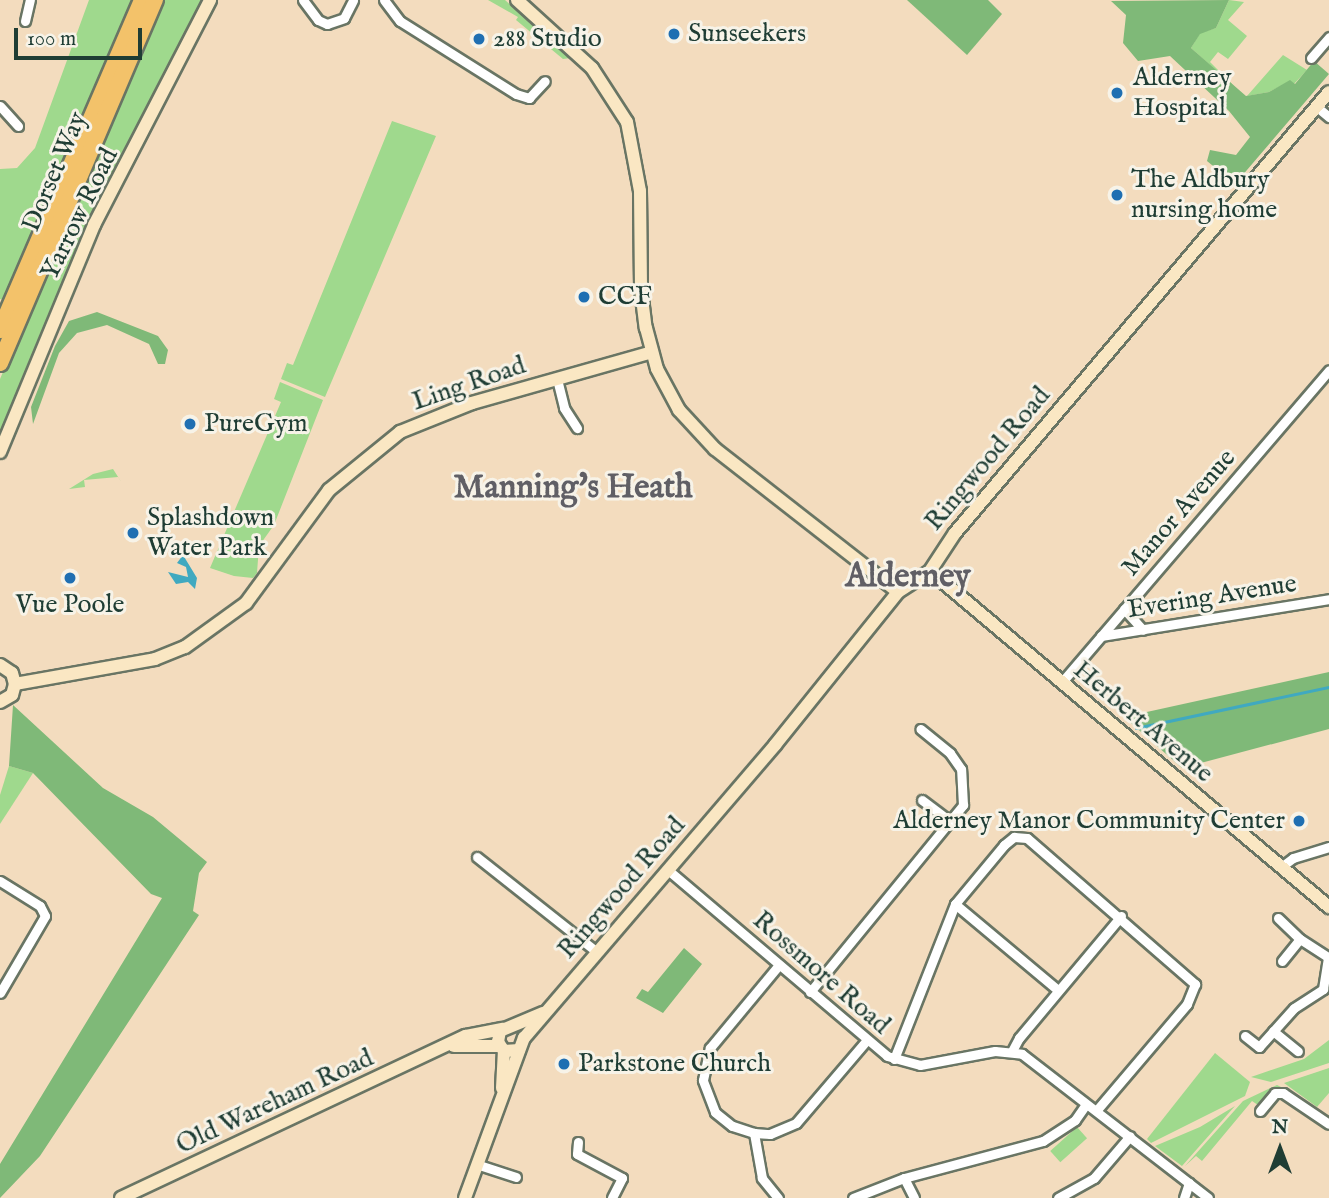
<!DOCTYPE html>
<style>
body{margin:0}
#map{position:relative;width:1329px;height:1198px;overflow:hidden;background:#f3dcbe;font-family:"IM FELL English",serif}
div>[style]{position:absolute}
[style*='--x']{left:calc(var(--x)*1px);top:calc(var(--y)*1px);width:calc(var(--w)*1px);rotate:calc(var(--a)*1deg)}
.green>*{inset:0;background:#9fd98d;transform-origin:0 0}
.forest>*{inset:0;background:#7fb978}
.water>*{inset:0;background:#40a9c0}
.stream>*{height:2.5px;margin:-1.25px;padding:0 1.25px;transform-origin:1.25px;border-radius:1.25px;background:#40a9c0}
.roads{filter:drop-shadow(2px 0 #697564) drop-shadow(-2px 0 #697564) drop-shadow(0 2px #697564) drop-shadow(0 -2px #697564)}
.street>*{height:9px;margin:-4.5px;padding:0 4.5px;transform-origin:4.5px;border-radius:4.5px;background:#fff}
.secondary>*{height:12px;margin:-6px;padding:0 6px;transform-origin:6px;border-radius:6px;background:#fae7c3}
.highway>*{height:16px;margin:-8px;padding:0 8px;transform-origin:8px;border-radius:8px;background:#f3c26a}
.dots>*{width:19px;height:19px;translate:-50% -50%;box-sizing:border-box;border:4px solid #f7f3e8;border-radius:50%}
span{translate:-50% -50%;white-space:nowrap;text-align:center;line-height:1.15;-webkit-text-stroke:6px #f7f3e8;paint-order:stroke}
.poi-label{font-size:26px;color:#1f3d34}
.left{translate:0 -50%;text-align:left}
.right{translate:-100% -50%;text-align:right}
.street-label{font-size:26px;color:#1f3d34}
.district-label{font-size:33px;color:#605f65;font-weight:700}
.north{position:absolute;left:1245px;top:1114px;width:70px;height:70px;-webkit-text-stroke:5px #f7f3e8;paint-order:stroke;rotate:0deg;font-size:19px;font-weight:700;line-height:28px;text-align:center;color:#1f3d34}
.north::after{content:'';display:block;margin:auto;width:24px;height:32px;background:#1f3d34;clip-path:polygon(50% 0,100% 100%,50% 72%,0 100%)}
.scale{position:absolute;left:14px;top:28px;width:128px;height:32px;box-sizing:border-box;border:4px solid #1f3d34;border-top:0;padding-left:9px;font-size:21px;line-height:24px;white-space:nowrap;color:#1f3d34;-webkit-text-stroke:5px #f7f3e8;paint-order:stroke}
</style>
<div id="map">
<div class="green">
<i style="clip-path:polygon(89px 0,134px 0,7px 301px,0 299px,0 169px,17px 168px,35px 148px)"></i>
<i style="clip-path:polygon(162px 0,204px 0,82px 240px,0 439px,0 379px)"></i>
<i style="clip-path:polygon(488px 0,505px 0,571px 58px,563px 59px,516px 20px,518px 17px)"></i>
<i style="clip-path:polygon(1229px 0,1244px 2px,1228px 20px,1247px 36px,1228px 59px,1218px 52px,1210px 62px,1237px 89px,1191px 48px,1200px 33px,1216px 28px)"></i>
<i style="clip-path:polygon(1283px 55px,1307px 70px,1294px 84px,1290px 81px,1269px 92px,1247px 96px)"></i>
<i style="clip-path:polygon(392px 121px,436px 136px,325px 397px,281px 379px,287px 363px,293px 365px)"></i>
<i style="clip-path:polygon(280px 382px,323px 400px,274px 525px,259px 546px,257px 573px,253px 578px,234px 576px,210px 568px,281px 402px,274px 399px)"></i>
<i style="clip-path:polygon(113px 469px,122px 483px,118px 477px,84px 480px,85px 487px,69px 489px,93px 474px)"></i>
<i style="clip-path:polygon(9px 766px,33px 773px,0 824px,0 795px)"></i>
<i style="clip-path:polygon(1329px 1040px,1329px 1063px,1271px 1082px,1251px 1077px,1304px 1059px)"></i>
<i style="clip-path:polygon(1215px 1053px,1250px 1082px,1245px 1096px,1151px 1143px,1147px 1139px)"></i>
<i style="clip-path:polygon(1329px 1068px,1329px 1093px,1317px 1107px,1284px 1083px)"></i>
<i style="clip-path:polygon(1277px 1085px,1285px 1089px,1261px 1107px,1252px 1101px,1202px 1161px,1196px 1156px,1185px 1166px,1243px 1101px)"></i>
<i style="clip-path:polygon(1235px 1106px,1182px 1166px,1155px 1146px,1200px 1127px)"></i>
<i style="left:1077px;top:1127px;width:15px;height:36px;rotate:48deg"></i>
</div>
<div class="forest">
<i style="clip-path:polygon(907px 0,988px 0,1002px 14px,967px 55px)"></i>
<i style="clip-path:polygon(1229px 0,1216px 28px,1200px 34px,1191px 48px,1246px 96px,1269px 92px,1290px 80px,1295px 84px,1314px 61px,1329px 74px,1235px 184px,1207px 161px,1210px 150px,1236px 155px,1250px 137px,1229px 111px,1170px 56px,1138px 61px,1123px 43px,1126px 15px,1111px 1px)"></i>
<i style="clip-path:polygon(97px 312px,158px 336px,168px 350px,165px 364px,158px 364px,149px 344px,107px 325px,77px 333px,59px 353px,33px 424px,31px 407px,55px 346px,69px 321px)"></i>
<i style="clip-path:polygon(1329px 672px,1329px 729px,1182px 768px,1124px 717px)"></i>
<i style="clip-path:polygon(13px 705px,103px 788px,153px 817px,207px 862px,199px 873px,193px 911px,199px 915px,40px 1156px,0 1198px,0 1164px,162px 898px,151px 894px,33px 773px,9px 766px)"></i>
<i style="clip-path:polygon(684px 948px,702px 964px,663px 1013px,636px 998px,642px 989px,648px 992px)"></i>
</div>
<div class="water">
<i style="clip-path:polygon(183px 555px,197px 578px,195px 589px,188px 582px,176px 584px,168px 572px,188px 577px,186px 567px,177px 563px)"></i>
</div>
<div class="stream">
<i style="--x:1136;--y:728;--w:197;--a:-12"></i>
</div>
<div class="roads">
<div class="street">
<i style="--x:303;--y:0;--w:25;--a:53"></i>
<i style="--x:318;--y:20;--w:10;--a:24"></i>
<i style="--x:327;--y:24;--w:18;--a:-19"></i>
<i style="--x:344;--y:18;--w:20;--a:-63"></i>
<i style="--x:384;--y:0;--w:26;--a:53"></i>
<i style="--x:400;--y:21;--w:137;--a:32.2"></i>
<i style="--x:516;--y:94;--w:14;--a:17"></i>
<i style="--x:529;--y:98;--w:23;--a:-47"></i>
<i style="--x:25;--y:21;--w:22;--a:-77"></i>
<i style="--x:1311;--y:58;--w:28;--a:-49"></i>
<i style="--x:0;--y:106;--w:27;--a:48"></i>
<i style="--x:1317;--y:107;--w:16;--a:40"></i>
<i style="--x:557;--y:379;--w:30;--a:76"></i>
<i style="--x:564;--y:408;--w:24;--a:57"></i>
<i style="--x:1124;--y:609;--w:28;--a:48"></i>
<i style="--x:1101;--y:636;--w:231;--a:-9.2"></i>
<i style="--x:1061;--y:683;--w:412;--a:-49.4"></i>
<i style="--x:922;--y:800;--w:35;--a:37"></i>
<i style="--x:477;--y:857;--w:153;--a:38.4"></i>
<i style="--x:1281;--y:867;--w:15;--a:-37"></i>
<i style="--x:1293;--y:858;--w:38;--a:-17"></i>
<i style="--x:668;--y:870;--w:287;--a:40.3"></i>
<i style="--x:887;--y:1056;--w:34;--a:15"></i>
<i style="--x:920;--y:1065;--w:76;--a:-10.6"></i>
<i style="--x:995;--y:1051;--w:27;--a:6"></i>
<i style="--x:1022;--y:1054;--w:235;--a:37.7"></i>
<i style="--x:0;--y:881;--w:47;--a:32"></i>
<i style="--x:40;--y:906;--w:11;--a:63"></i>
<i style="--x:45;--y:916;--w:89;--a:120.3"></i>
<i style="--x:955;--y:904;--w:134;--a:39.9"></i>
<i style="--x:1278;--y:918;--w:30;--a:44"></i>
<i style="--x:1300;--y:939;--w:35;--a:33"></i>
<i style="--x:1282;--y:961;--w:28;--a:-51"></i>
<i style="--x:810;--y:992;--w:242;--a:-50.7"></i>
<i style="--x:963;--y:805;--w:36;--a:-93"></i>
<i style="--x:961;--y:769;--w:19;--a:-125"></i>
<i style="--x:950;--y:753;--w:38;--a:-141"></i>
<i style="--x:1273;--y:1031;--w:32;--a:39"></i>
<i style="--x:1245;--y:1036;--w:18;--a:38"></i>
<i style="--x:1259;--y:1047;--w:52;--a:-48.1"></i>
<i style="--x:1294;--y:1008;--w:35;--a:-33"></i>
<i style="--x:1323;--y:989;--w:30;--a:-81"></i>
<i style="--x:1012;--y:1051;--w:15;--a:-62"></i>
<i style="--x:1019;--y:1038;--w:159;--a:-50.1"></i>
<i style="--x:894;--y:1059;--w:167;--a:-68.5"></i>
<i style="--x:955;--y:904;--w:77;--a:-50.3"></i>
<i style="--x:1004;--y:845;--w:13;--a:-39"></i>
<i style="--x:1014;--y:837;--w:13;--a:4"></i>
<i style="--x:1027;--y:838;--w:223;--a:41"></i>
<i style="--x:1195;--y:984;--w:22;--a:112"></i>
<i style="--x:1187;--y:1004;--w:140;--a:130.4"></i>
<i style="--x:1260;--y:1111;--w:23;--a:-50"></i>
<i style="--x:1275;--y:1093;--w:8;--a:0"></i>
<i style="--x:1283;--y:1093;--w:55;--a:34"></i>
<i style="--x:754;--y:1133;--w:16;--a:4"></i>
<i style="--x:770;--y:1134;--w:28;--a:-23"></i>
<i style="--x:796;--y:1123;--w:108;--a:-49.5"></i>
<i style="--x:578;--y:1142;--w:12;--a:95"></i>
<i style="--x:577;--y:1154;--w:51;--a:28.1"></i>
<i style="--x:622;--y:1178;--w:22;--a:117"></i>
<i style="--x:476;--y:1164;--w:42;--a:18"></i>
<i style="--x:904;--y:1178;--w:22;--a:63"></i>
<i style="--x:778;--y:1198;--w:26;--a:-129"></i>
<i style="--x:762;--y:1178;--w:46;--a:-100.1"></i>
<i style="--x:754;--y:1133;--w:23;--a:-162"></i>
<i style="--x:732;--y:1126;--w:22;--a:-141"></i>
<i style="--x:715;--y:1112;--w:34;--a:-111"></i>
<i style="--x:703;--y:1080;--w:33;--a:-78"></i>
<i style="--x:710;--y:1048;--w:108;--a:-50.3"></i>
<i style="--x:853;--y:1198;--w:55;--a:-21.4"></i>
<i style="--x:904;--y:1178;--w:144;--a:-14.9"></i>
<i style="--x:1043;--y:1141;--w:38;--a:-33"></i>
<i style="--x:1075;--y:1120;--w:19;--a:-55"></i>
<i style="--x:1058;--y:1198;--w:41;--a:-29.1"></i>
<i style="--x:1094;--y:1178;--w:55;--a:-49.4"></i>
<i style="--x:1184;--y:1198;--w:16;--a:-72"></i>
</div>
<div class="secondary">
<i style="--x:517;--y:0;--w:101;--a:42.2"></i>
<i style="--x:592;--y:68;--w:64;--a:57.1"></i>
<i style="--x:627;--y:122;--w:70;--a:79.3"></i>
<i style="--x:640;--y:191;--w:99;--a:89.4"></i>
<i style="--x:641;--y:290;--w:38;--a:83"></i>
<i style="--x:646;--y:328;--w:42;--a:75"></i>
<i style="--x:657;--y:369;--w:47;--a:61.8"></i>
<i style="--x:679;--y:410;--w:53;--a:47.3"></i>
<i style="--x:715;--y:449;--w:232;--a:38"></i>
<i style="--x:0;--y:452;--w:246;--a:-67.5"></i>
<i style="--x:94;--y:225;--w:253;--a:-62.7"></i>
<i style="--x:930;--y:571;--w:522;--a:40.1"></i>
<i style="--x:0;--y:665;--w:14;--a:34"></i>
<i style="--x:12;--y:673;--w:11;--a:75"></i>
<i style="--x:15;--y:684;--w:11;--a:105"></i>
<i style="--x:12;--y:695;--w:14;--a:150"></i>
<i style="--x:15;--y:684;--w:142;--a:-10.1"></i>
<i style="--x:155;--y:659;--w:32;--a:-22"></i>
<i style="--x:185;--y:647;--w:75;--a:-35.8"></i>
<i style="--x:246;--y:603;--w:140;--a:-53.7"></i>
<i style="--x:329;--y:490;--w:92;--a:-39.2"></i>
<i style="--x:400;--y:432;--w:78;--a:-21.9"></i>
<i style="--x:472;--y:403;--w:187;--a:-15.8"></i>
<i style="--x:454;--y:1046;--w:45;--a:0"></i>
<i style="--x:519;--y:1050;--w:15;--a:176"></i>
<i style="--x:504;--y:1051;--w:11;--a:-124"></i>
<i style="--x:498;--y:1042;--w:11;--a:-80"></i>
<i style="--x:500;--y:1031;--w:47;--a:-22.7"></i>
<i style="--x:502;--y:1088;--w:37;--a:-87"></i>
<i style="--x:121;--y:1198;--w:381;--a:-25.2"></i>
<i style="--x:466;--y:1036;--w:38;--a:-11"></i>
<i style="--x:465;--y:1198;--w:171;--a:-69.8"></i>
<i style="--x:524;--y:1038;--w:386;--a:-49.4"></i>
<i style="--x:775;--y:745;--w:196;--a:-51.2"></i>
<i style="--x:898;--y:592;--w:38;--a:-33"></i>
<i style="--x:930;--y:571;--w:45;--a:-56.7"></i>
<i style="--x:955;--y:533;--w:578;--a:-49.7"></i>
</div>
<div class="highway">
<i style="--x:0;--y:330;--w:359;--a:-66.7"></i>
<i style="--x:0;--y:363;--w:395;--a:-66.9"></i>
</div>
</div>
<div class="dots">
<i style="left:674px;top:34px;background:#1f6fb2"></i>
<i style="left:479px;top:39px;background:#1f6fb2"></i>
<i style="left:1117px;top:93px;background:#1f6fb2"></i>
<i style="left:1117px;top:195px;background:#1f6fb2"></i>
<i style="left:584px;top:297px;background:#1f6fb2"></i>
<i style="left:190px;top:424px;background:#1f6fb2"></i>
<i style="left:133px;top:533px;background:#1f6fb2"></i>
<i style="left:70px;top:578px;background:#1f6fb2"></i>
<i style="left:1299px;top:821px;background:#1f6fb2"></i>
<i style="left:564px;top:1064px;background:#1f6fb2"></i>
</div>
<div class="poi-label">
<span class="left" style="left:688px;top:34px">Sunseekers</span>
<span class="left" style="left:493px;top:39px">288 Studio</span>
<span class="left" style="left:1133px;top:93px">Alderney<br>Hospital</span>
<span class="left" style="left:1131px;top:195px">The Aldbury<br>nursing home</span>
<span class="left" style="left:598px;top:297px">CCF</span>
<span class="left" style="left:204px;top:424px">PureGym</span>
<span class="left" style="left:147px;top:533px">Splashdown<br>Water Park</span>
<span style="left:70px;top:605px">Vue Poole</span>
<span class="right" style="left:1285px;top:821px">Alderney Manor Community Center</span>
<span class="left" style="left:578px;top:1064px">Parkstone Church</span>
</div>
<div class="street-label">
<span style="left:55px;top:172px;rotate:-67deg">Dorset Way</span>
<span style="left:80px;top:214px;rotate:-64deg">Yarrow Road</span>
<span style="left:469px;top:384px;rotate:-19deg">Ling Road</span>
<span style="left:988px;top:459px;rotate:-50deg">Ringwood Road</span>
<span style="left:1179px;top:513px;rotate:-49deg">Manor Avenue</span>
<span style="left:1212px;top:597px;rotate:-9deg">Evering Avenue</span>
<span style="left:1143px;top:722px;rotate:40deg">Herbert Avenue</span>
<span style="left:622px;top:888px;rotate:-49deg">Ringwood Road</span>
<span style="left:821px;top:973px;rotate:41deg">Rossmore Road</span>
<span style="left:275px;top:1102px;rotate:-25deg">Old Wareham Road</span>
</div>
<div class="district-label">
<span style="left:573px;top:489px">Manning's Heath</span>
<span style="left:908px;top:578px">Alderney</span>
</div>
<div class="north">N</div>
<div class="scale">100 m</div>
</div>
